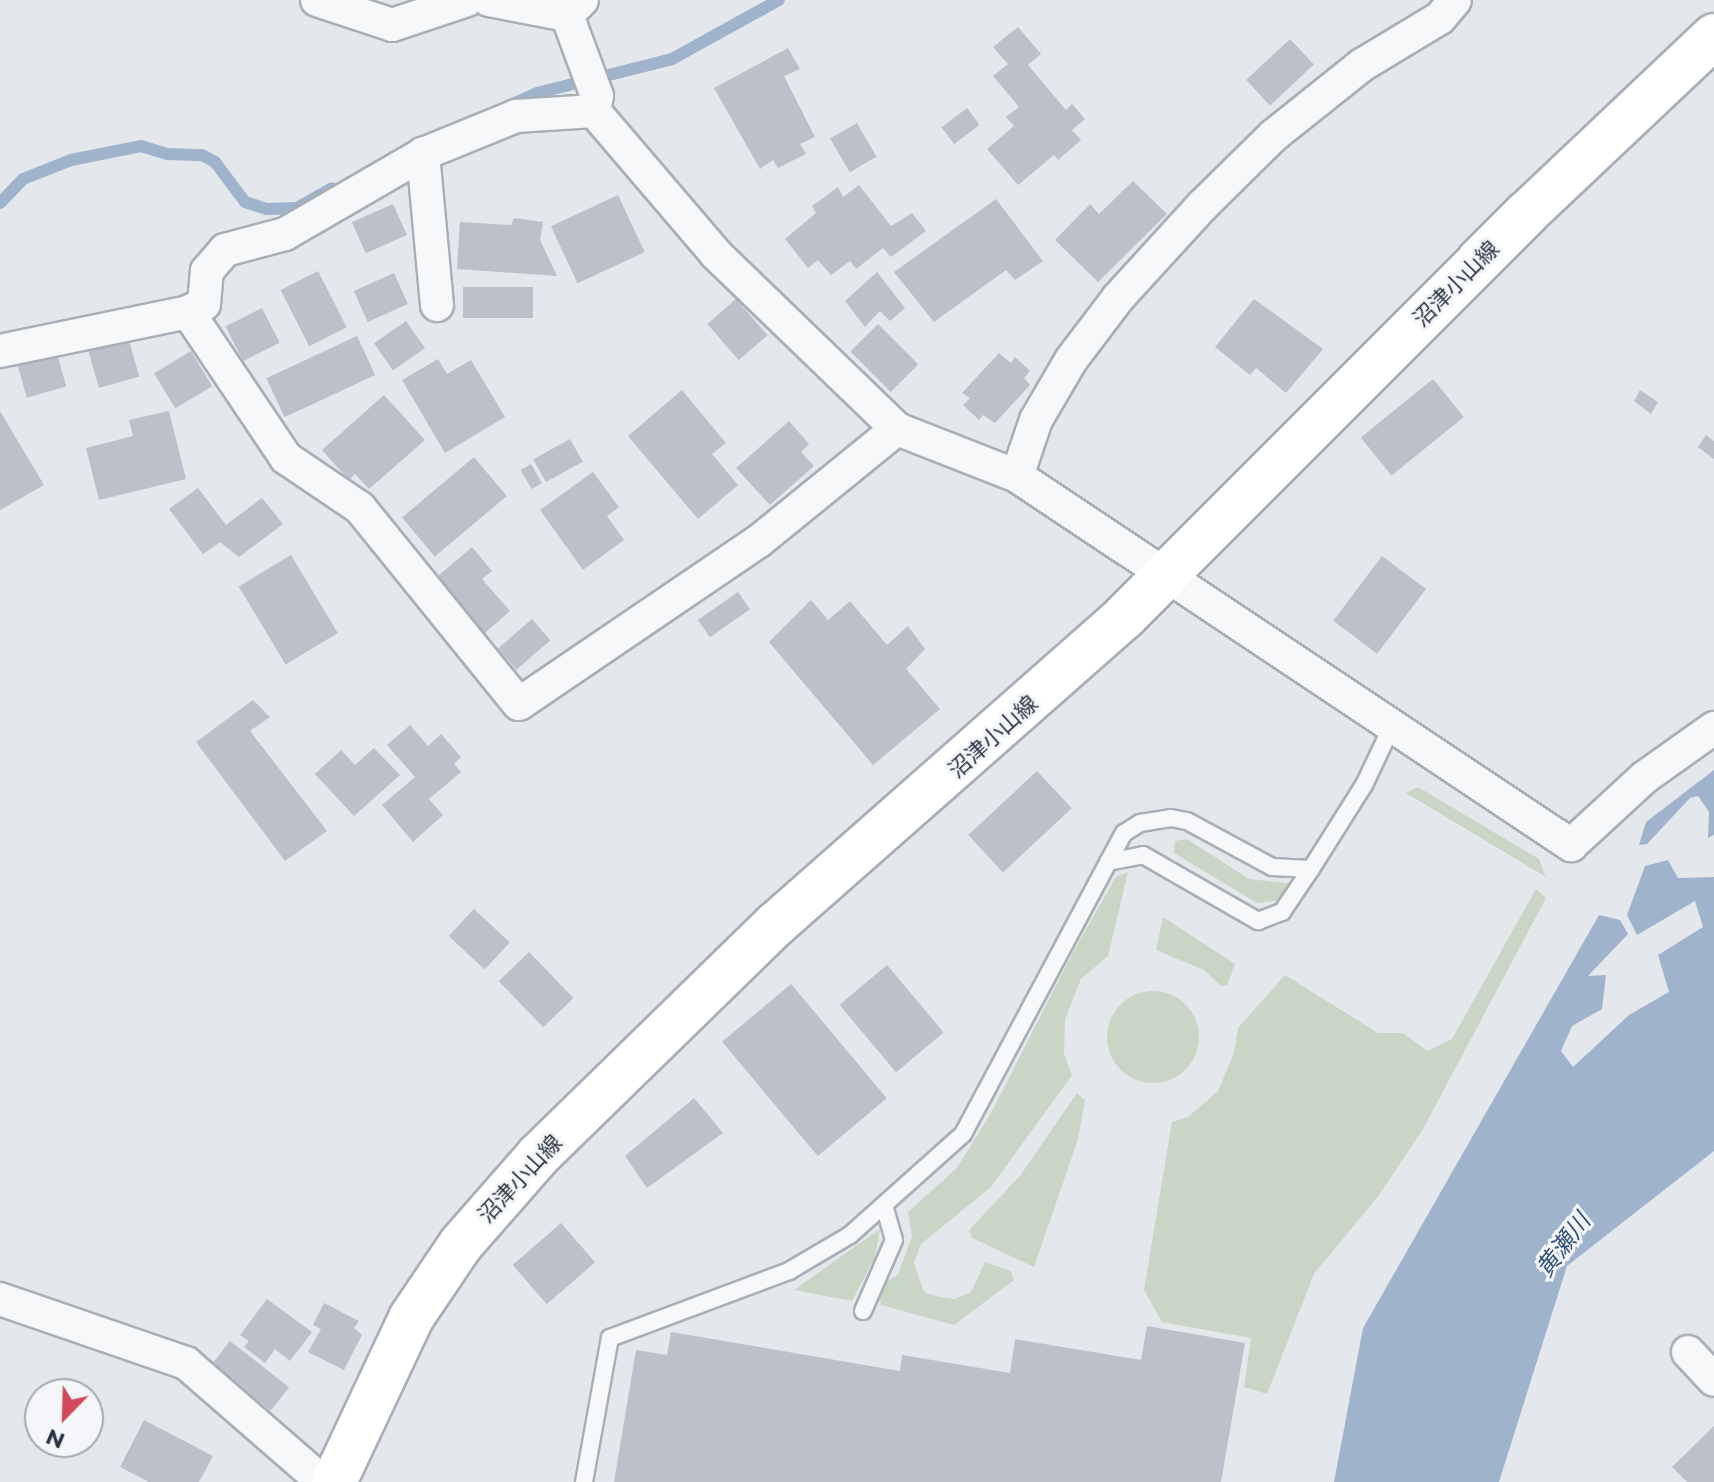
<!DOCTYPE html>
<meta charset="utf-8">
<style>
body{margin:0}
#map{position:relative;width:1714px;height:1482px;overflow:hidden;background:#e4e7ec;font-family:Montserrat,"Noto Sans JP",sans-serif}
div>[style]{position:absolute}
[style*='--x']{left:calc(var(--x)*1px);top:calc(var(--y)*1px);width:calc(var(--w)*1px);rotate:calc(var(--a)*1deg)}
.green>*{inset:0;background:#c9d6c5}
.round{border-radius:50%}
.water>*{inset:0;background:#9fb4cc}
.stream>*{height:12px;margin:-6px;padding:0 6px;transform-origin:6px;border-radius:6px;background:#9fb4cc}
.building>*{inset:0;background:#bbc0ca;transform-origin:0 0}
.roads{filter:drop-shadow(2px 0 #a9aeb7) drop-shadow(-2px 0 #a9aeb7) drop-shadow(0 2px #a9aeb7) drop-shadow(0 -2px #a9aeb7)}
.lane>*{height:16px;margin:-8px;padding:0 8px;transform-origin:8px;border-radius:8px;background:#f7f8fa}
.street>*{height:32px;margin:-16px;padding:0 16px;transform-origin:16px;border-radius:16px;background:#f7f8fa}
.secondary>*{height:44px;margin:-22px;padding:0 22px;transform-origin:22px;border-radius:22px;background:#fff}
span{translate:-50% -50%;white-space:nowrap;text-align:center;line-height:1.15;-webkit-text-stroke:6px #f4f6f9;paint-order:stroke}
.street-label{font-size:22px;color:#2b3445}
.water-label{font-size:24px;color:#34527a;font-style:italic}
.north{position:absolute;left:24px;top:1378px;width:80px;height:80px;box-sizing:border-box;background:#f4f6f9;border:2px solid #a4a8b1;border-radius:50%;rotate:203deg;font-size:22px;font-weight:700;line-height:32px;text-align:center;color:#2b3445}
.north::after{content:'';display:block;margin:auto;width:28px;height:36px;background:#d1495b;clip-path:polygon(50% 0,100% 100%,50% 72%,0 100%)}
</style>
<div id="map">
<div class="green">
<i style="clip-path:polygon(1418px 787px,1539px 859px,1546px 877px,1406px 793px)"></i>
<i style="clip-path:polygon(1187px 839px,1249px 879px,1294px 884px,1275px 901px,1257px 903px,1174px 853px,1175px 841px)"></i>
<i style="clip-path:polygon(1128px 872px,1108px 956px,1081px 979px,1065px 1019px,1064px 1054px,1072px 1075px,991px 1187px,921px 1244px,914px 1263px,924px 1292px,940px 1297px,955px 1299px,971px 1292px,985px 1262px,1011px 1271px,1014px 1280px,954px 1325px,881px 1305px,879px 1285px,898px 1275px,912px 1236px,908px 1212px,957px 1168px,991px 1113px,1072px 954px,1116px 877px)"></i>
<i style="clip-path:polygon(1536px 889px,1546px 898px,1423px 1129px,1379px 1195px,1314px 1274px,1267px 1394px,1244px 1387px,1251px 1338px,1162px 1322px,1144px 1290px,1172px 1122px,1188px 1117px,1218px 1091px,1234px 1053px,1238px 1028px,1285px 975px,1378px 1033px,1403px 1033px,1427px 1051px,1452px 1039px)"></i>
<i style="clip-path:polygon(1163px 917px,1235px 964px,1227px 985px,1221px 986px,1204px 970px,1156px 950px)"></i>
<i class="round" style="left:1107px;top:991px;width:92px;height:92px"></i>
<i style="clip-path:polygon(1077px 1093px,1085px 1100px,1078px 1139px,1034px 1267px,972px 1238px,969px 1230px,1020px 1176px)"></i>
<i style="clip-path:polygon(880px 1229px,875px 1257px,852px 1301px,794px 1290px)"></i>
</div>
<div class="water">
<i style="clip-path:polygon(1714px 770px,1714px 835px,1708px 838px,1709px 812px,1698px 796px,1690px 798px,1647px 844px,1639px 845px,1646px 822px)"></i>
<i style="clip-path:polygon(1668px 860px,1678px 878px,1714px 877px,1714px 1151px,1567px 1266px,1499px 1482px,1334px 1482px,1363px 1328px,1599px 915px,1620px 920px,1628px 934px,1588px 976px,1606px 975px,1602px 1009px,1572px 1026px,1561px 1051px,1573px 1067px,1629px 1015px,1669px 992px,1658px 955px,1703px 927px,1695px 901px,1637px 935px,1627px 915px,1645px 866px)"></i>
</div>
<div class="stream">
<i style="--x:508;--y:106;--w:32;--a:-24"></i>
<i style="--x:537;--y:93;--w:139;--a:-14.1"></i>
<i style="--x:672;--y:59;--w:122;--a:-28.9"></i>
<i style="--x:0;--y:203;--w:33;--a:-46"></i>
<i style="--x:23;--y:179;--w:52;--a:-21.6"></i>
<i style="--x:71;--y:160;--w:71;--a:-11.3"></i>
<i style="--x:141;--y:146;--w:28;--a:17"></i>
<i style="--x:168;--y:154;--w:34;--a:2"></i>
<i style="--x:202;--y:155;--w:15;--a:28"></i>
<i style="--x:215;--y:162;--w:50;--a:53.1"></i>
<i style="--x:245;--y:202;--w:23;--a:18"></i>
<i style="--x:267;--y:209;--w:30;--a:-2"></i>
<i style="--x:297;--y:208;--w:40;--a:-29.7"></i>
</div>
<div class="building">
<i style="clip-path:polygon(1018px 27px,1041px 54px,1028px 65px,1066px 110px,1072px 104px,1085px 119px,1072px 130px,1081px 140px,1058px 160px,1054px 155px,1018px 185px,987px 149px,1014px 126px,1006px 117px,1019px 107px,993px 76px,1008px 64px,993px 47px)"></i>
<i style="left:1290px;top:39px;width:35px;height:60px;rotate:47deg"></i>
<i style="clip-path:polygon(788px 48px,800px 69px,784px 76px,815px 137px,800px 144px,806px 154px,778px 168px,773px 160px,760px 169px,714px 88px)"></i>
<i style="left:967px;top:108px;width:21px;height:32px;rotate:53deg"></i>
<i style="left:857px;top:123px;width:39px;height:31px;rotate:60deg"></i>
<i style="clip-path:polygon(1133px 181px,1167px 214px,1098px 282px,1055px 240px,1090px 204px,1099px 214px)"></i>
<i style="clip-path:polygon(859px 185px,891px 226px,912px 213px,926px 231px,891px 257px,883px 248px,856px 269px,850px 261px,831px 275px,818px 260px,808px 268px,785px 239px,816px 213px,812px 206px,838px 187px,843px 197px)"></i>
<i style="left:618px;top:195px;width:63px;height:74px;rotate:65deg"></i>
<i style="clip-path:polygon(996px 199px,1043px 261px,1015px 280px,1006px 270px,934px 322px,894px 272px)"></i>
<i style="left:393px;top:204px;width:34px;height:45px;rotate:66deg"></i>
<i style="clip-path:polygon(514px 218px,543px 222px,540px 240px,557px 276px,457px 269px,460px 222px,511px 225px)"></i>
<i style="left:318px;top:271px;width:63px;height:42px;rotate:63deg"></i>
<i style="clip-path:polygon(877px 272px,905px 308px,890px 321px,880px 311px,865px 327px,845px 301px)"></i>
<i style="left:394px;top:273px;width:34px;height:44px;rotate:66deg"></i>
<i style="left:463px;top:287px;width:70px;height:31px"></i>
<i style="left:736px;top:299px;width:48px;height:38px;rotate:49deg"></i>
<i style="clip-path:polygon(1254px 299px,1323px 349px,1286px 393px,1256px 368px,1250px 375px,1215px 347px)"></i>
<i style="left:262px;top:308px;width:39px;height:41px;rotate:63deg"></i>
<i style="left:406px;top:321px;width:33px;height:39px;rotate:55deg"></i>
<i style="left:878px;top:324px;width:57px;height:39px;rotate:45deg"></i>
<i style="left:357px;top:336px;width:43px;height:100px;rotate:65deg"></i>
<i style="left:128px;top:337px;width:41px;height:42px;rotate:74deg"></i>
<i style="left:55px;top:347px;width:41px;height:41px;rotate:74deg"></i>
<i style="left:191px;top:351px;width:41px;height:43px;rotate:59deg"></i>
<i style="clip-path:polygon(999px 353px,1011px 363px,1015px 357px,1030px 371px,1024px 378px,1030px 385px,995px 423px,983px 415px,979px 420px,963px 405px,970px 398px,962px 393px)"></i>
<i style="clip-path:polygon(438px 359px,447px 374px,471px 360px,505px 417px,445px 453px,402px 380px)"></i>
<i style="left:1433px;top:379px;width:49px;height:93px;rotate:51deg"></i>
<i style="clip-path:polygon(682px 390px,726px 443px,712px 454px,738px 485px,698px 519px,628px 436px)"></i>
<i style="clip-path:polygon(1640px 390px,1658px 402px,1651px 414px,1634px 401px)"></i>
<i style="clip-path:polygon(384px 395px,425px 440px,369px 489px,355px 474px,349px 480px,322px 450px)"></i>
<i style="clip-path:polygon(0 411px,44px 485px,0 510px)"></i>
<i style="clip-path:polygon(169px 411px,186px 479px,99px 500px,86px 448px,133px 436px,129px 420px)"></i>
<i style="clip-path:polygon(789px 421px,809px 444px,801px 452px,814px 466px,770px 505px,736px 468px)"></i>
<i style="clip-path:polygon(1706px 435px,1714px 441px,1714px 459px,1698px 447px)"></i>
<i style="left:570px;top:439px;width:26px;height:42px;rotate:61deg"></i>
<i style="left:474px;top:457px;width:51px;height:94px;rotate:50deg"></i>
<i style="left:531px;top:464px;width:22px;height:12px;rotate:60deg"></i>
<i style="clip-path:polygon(593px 472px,619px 507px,607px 516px,624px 540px,583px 570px,540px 510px)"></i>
<i style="clip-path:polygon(198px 488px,226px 525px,262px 498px,283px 524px,239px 557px,220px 542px,203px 554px,169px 509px)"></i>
<i style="clip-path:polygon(472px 547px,492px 571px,482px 579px,510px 611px,485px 633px,437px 577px)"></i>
<i style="left:291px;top:555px;width:91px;height:61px;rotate:59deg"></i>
<i style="left:1382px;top:556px;width:55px;height:81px;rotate:37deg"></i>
<i style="left:738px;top:592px;width:21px;height:49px;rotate:55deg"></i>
<i style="clip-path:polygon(811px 600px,828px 620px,850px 601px,887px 645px,908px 626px,925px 649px,906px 669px,940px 709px,873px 765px,769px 642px)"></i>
<i style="left:532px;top:619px;width:28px;height:45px;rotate:49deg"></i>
<i style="clip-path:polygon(253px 700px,270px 717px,250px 731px,327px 831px,285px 861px,196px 742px)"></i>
<i style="clip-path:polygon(410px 725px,428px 746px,441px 734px,461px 757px,454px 764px,461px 772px,429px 799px,443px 815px,413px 842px,382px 805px,415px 777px,387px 745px)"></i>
<i style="clip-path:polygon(374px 748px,400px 775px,354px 816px,315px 774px,341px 750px,355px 765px)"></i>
<i style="left:1037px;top:771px;width:51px;height:94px;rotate:47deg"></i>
<i style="left:474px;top:909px;width:49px;height:37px;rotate:43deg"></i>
<i style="left:529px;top:952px;width:64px;height:42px;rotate:46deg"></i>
<i style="left:887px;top:965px;width:88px;height:62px;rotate:50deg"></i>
<i style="left:791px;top:984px;width:149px;height:90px;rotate:50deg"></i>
<i style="clip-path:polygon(694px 1098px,723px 1133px,647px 1188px,625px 1156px)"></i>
<i style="left:561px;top:1223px;width:52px;height:64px;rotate:49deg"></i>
<i style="clip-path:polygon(267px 1299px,312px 1332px,290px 1361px,275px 1349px,265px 1363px,244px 1347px,249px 1341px,240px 1335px)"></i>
<i style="clip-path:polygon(324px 1303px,359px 1321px,354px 1328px,362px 1335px,344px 1370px,308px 1352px,321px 1329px,313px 1325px)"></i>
<i style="clip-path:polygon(1147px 1326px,1245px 1343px,1221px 1482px,614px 1482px,636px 1350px,667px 1355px,671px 1332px,900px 1371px,902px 1355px,1010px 1373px,1015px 1339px,1141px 1360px)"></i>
<i style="left:230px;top:1341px;width:75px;height:30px;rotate:38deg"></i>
<i style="clip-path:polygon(144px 1420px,213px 1456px,199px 1482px,149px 1482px,120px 1467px)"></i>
<i style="clip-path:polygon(1714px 1426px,1714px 1482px,1687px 1482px,1672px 1467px)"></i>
</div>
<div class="roads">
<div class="lane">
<i style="--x:1108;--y:862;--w:36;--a:-11"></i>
<i style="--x:1143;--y:855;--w:133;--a:29.9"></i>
<i style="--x:1258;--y:921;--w:26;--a:-21"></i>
<i style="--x:1282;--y:912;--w:52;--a:-56"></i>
<i style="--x:863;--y:1311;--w:77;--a:-66.4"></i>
<i style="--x:894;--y:1240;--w:35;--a:-106"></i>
<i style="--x:584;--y:1482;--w:146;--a:-79.8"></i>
<i style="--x:610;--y:1338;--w:191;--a:-20.5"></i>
<i style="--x:789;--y:1271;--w:71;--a:-30.5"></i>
<i style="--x:850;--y:1235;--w:152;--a:-41.8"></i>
<i style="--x:963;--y:1134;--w:341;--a:-61.9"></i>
<i style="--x:1124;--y:833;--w:19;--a:-32"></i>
<i style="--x:1140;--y:823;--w:31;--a:-9"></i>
<i style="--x:1171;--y:818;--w:16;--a:11"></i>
<i style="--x:1187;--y:821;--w:97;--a:28.4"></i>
<i style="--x:1272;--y:867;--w:39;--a:3"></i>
<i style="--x:1311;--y:869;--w:99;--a:-57.8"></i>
<i style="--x:1364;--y:785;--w:65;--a:-64.6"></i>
</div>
<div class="street">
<i style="--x:317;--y:0;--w:79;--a:18.4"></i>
<i style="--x:392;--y:25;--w:79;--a:-18.4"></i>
<i style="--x:489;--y:0;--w:79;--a:10.9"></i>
<i style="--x:567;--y:15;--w:21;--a:-45"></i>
<i style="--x:567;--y:15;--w:86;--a:69.7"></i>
<i style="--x:597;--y:96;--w:15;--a:101"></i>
<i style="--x:437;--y:305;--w:152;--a:-95.3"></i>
<i style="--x:423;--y:154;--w:100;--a:-22.2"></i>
<i style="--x:516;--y:116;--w:78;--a:-3.7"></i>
<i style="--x:594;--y:111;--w:188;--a:49.5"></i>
<i style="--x:716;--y:254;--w:252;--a:44"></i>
<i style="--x:897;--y:429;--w:129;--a:21.4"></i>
<i style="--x:1017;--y:476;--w:666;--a:33.67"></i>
<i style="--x:1571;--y:845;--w:100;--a:-42.6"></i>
<i style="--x:1645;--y:777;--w:85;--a:-35.4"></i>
<i style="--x:188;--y:312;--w:18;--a:-27"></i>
<i style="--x:204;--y:304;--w:33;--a:-85"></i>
<i style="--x:207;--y:271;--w:28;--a:-49"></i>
<i style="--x:225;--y:250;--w:62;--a:-14.9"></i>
<i style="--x:285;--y:234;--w:160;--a:-30.1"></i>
<i style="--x:0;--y:351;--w:192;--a:-11.7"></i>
<i style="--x:188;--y:312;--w:176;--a:56.1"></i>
<i style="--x:286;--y:458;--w:89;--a:34"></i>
<i style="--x:360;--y:508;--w:252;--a:51"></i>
<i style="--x:519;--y:704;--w:290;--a:-34.2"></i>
<i style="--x:759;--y:541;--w:178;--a:-39.1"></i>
<i style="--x:1017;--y:476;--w:59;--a:-71.3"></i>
<i style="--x:1036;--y:420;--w:69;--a:-59.7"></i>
<i style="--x:1071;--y:360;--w:78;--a:-52.8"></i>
<i style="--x:1118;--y:298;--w:125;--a:-47.6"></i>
<i style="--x:1202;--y:206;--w:100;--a:-44.6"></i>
<i style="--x:1273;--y:136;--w:114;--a:-38.6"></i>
<i style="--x:1362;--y:65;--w:91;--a:-31.1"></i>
<i style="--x:1440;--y:18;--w:23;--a:-50"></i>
<i style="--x:0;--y:1299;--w:197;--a:19"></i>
<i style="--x:186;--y:1363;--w:181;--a:41"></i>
<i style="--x:1688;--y:1352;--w:38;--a:47"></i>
</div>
<div class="secondary">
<i style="--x:334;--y:1482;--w:181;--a:-64.8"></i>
<i style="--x:411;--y:1318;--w:89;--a:-56"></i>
<i style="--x:461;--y:1244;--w:117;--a:-48.8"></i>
<i style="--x:538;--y:1156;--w:332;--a:-44.3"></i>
<i style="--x:776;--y:924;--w:465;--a:-41.4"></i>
<i style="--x:1125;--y:616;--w:568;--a:-45.07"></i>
<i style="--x:1526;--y:214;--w:259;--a:-43.4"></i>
</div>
</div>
<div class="street-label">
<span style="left:1456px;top:284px;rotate:-45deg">沼津小山線</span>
<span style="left:993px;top:737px;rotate:-42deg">沼津小山線</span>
<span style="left:520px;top:1179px;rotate:-47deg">沼津小山線</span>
</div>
<div class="water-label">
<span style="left:1563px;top:1245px;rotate:-53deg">黄瀬川</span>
</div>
<div class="north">N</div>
</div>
